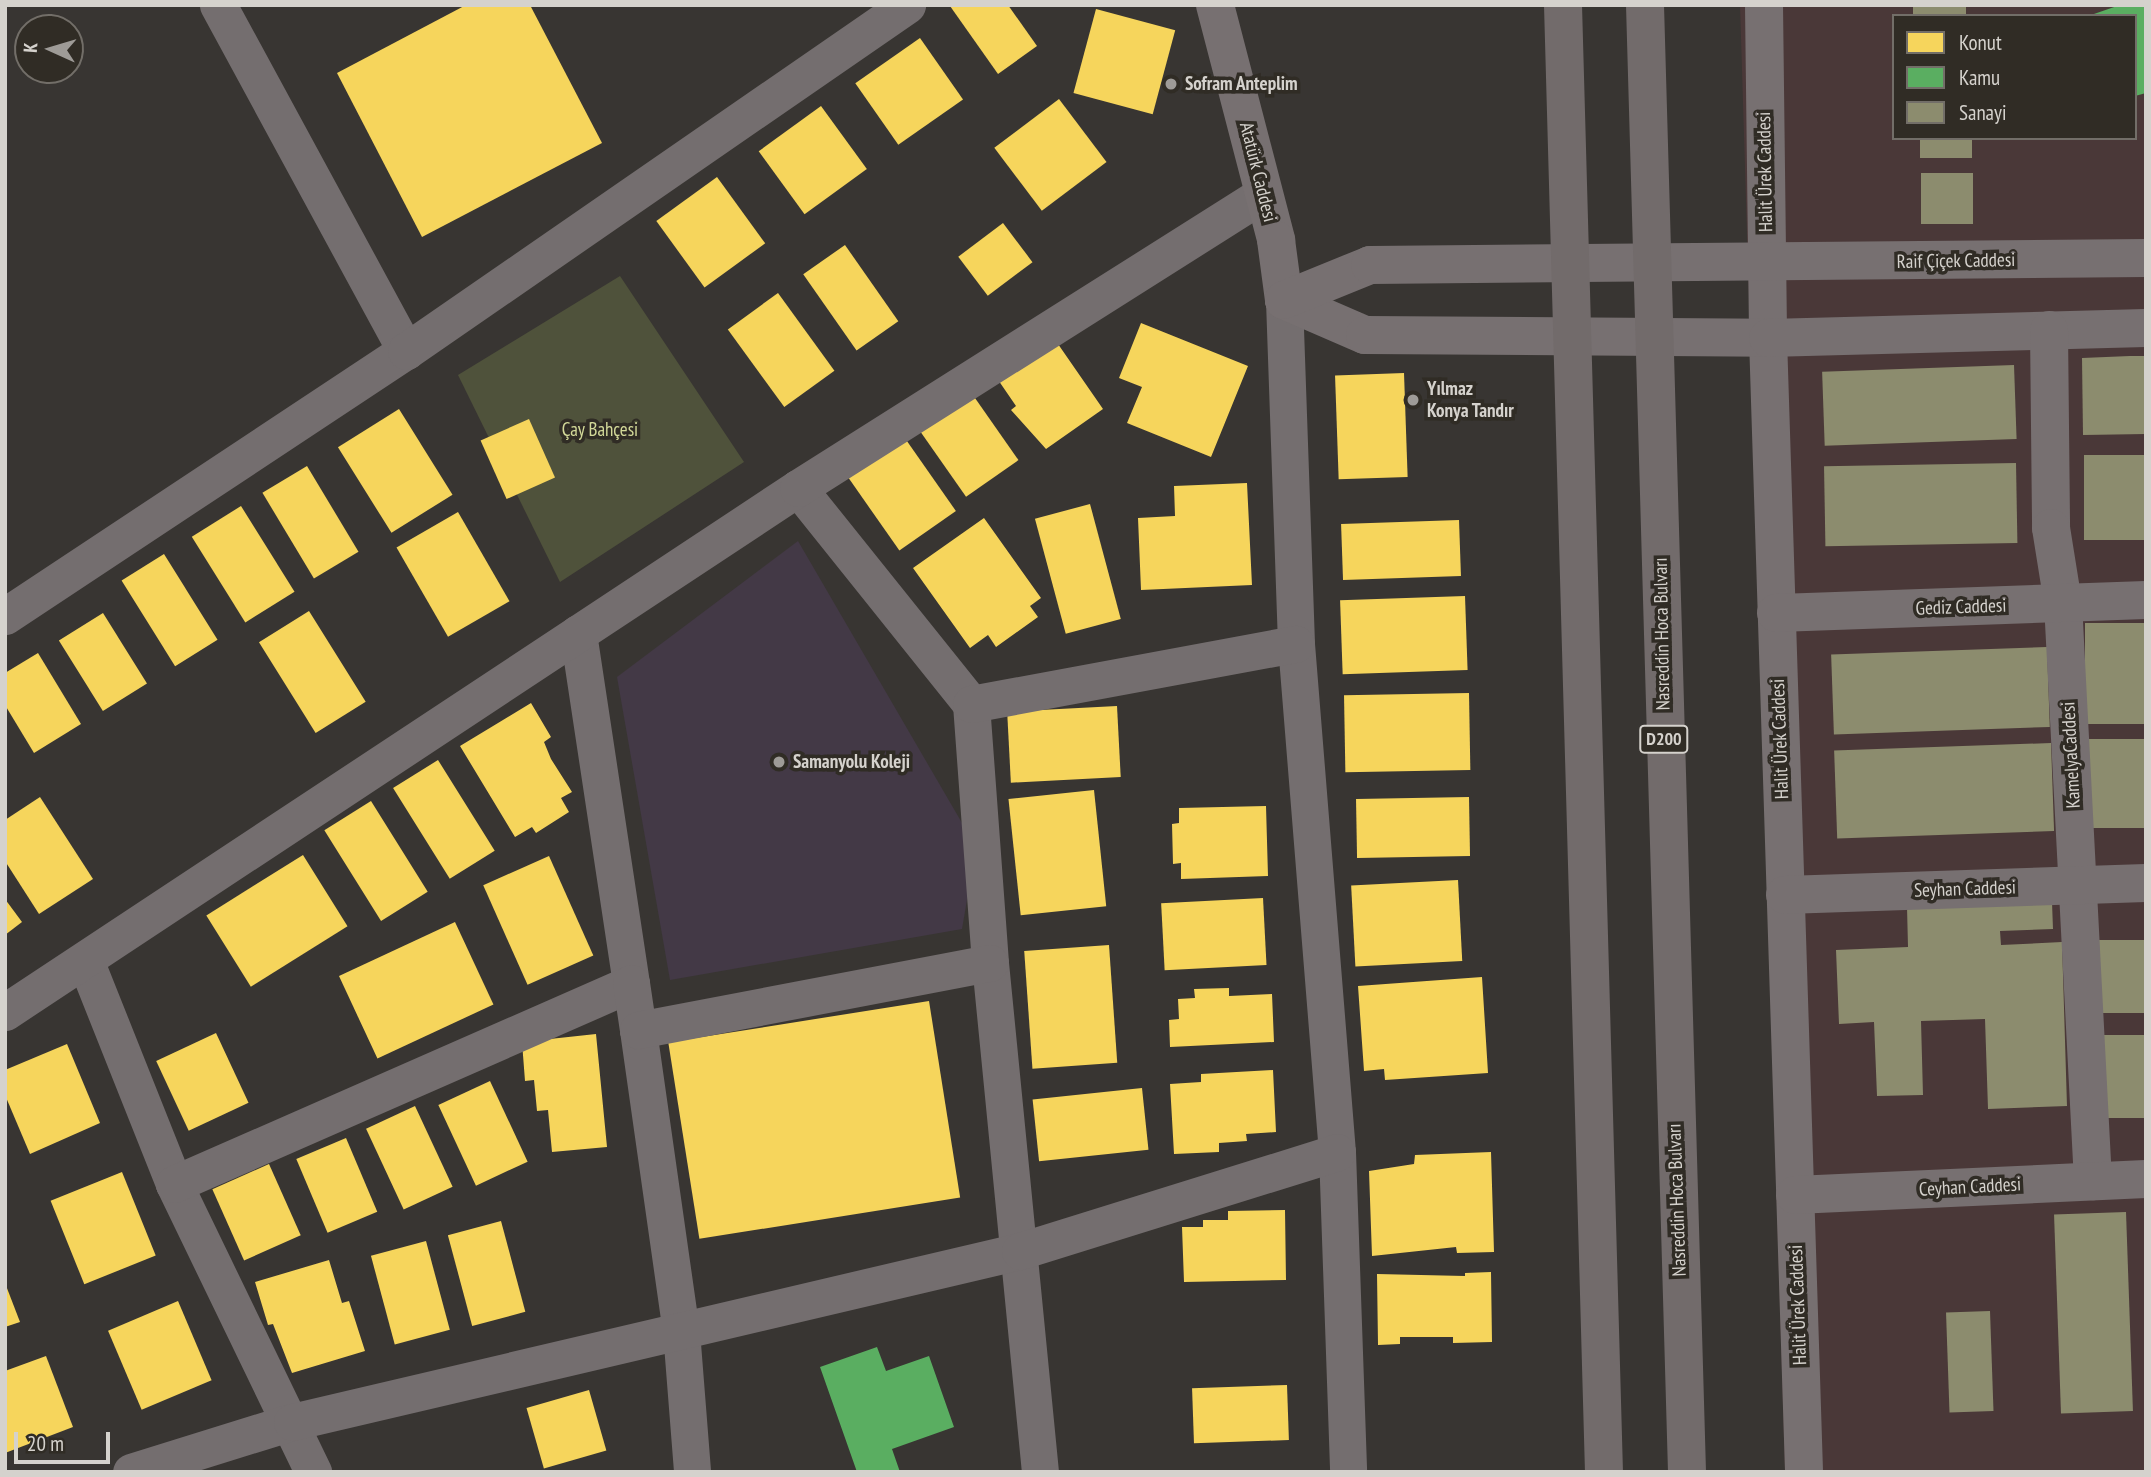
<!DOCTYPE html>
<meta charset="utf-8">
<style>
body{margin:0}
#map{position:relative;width:2151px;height:1477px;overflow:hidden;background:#383532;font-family:"PT Sans Narrow",sans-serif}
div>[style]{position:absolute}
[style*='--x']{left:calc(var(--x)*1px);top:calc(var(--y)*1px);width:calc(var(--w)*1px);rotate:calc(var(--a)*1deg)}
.industrial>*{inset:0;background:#4a3838}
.education>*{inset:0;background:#433946}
.green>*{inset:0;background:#4f523b}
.homes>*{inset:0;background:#f6d55c;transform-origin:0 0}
.public>*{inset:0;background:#5aae61}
.industry>*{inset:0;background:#8c8c6e;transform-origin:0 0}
.street>*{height:37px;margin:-18.5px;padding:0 18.5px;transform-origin:18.5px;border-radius:18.5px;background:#746e6f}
.secondary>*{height:38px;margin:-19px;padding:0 19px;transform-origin:19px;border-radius:19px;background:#777071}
.highway>*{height:38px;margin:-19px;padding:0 19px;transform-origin:19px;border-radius:19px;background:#726b6b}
.dots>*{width:19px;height:19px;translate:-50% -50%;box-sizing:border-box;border:4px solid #302c25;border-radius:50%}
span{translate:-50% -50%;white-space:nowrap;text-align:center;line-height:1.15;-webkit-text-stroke:7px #302c25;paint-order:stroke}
.shield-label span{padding:2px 5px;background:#302c25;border:2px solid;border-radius:5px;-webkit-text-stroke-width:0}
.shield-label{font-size:18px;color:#d5d2cd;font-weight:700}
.poi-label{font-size:19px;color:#d5d2cd;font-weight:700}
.left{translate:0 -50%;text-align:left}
.street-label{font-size:19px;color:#d5d2cd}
.park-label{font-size:19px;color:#d3d999}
.frame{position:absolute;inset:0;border:7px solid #d5d2cd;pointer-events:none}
.legend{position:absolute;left:1892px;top:14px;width:245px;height:126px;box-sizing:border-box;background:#302c25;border:2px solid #726e68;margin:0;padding:9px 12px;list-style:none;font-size:21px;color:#d5d2cd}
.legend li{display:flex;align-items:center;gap:14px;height:35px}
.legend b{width:35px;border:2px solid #726e68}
.north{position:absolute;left:14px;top:14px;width:70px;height:70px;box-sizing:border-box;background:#302c25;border:2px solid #726e68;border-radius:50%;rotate:274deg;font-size:19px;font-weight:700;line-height:28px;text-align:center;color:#d5d2cd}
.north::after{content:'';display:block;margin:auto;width:24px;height:32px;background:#9e9b97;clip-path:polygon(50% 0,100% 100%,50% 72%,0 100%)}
.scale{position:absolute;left:14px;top:1432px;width:96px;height:32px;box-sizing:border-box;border:4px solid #d5d2cd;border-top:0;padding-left:9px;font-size:21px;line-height:24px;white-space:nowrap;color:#d5d2cd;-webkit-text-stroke:5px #302c25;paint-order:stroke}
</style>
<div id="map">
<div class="industrial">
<i style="clip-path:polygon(evenodd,1740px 5px,2146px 5px,2146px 1472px,1785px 1472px,1740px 5px,1894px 16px,2135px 16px,2135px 138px,1894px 138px,1894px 16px)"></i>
</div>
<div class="education">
<i style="clip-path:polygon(798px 541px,976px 847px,962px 929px,670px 980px,617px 677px)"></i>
</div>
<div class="green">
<i style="clip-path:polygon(620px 276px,744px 462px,560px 582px,458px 375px)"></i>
</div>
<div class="homes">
<i style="clip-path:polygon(466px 5px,530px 5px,602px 143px,422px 237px,337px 73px)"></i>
<i style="clip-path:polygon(1008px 5px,1037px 46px,998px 74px,950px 6px)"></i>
<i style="left:1096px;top:9px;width:82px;height:87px;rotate:15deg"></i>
<i style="left:920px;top:38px;width:75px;height:79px;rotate:55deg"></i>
<i style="left:1059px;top:99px;width:79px;height:81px;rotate:53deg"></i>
<i style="left:821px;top:106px;width:78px;height:77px;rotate:54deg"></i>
<i style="left:717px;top:177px;width:82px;height:75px;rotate:54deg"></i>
<i style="left:1003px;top:223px;width:49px;height:56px;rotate:53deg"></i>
<i style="left:845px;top:245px;width:93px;height:51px;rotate:55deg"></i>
<i style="left:778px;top:293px;width:96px;height:62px;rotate:54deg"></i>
<i style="clip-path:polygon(1141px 323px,1248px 366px,1211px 457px,1127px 423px,1142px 387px,1119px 378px)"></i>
<i style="clip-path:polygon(1049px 331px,1103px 409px,1046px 449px,1011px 410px,1016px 406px,992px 371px)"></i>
<i style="left:1404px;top:373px;width:104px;height:69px;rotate:88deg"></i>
<i style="left:968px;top:388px;width:88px;height:64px;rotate:55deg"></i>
<i style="left:399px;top:409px;width:101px;height:72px;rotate:58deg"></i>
<i style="left:529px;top:419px;width:64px;height:53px;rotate:66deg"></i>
<i style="left:902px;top:434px;width:94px;height:69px;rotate:55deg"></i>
<i style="left:307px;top:466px;width:100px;height:52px;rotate:59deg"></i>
<i style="clip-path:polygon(1247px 483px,1252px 585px,1141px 590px,1138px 518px,1175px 516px,1174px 486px)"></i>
<i style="left:1090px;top:504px;width:119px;height:57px;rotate:75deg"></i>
<i style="left:241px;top:506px;width:101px;height:58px;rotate:58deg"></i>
<i style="left:458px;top:512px;width:103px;height:71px;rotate:60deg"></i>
<i style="clip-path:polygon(984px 518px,1041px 598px,1030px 606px,1038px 617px,996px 647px,988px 635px,970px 648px,913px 568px)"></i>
<i style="left:1459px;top:520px;width:56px;height:118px;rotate:88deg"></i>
<i style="left:164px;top:554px;width:101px;height:50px;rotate:58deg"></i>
<i style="left:1465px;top:596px;width:74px;height:125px;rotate:88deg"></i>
<i style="left:309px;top:611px;width:107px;height:59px;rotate:58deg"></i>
<i style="left:103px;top:613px;width:83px;height:52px;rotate:58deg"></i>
<i style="clip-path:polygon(38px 653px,81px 724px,34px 753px,5px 705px,5px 673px)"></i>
<i style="left:1469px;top:693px;width:77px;height:125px;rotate:89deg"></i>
<i style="clip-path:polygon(531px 703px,551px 737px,544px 742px,551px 759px,572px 792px,561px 798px,569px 812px,536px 833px,532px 827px,515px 837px,460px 746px)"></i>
<i style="left:1117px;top:706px;width:71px;height:110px;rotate:87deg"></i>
<i style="left:438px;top:760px;width:107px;height:53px;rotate:58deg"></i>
<i style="left:1094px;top:790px;width:117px;height:86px;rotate:84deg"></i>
<i style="clip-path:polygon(40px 797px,93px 879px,39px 914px,5px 861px,5px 820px)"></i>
<i style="left:1469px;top:797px;width:59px;height:113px;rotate:89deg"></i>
<i style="left:371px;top:801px;width:107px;height:55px;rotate:58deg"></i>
<i style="clip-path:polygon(1266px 806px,1268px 876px,1181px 879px,1181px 863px,1173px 864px,1172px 824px,1179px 823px,1179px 808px)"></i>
<i style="left:303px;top:855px;width:84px;height:114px;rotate:58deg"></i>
<i style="left:549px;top:856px;width:109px;height:72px;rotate:66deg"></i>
<i style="left:1458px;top:880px;width:81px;height:107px;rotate:87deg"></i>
<i style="left:1263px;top:898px;width:67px;height:102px;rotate:87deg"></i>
<i style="clip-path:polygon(5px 899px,22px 922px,5px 935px)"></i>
<i style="left:455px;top:922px;width:91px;height:128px;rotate:65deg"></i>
<i style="left:1109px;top:945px;width:118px;height:85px;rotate:86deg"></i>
<i style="clip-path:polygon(1482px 977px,1488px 1073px,1385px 1080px,1384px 1069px,1364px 1071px,1358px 986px)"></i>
<i style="clip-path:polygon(1229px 988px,1229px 996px,1272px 994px,1274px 1042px,1170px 1047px,1169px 1020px,1179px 1019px,1178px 999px,1195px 998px,1194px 989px)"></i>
<i style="left:929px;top:1001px;width:199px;height:264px;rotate:81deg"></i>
<i style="left:216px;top:1033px;width:77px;height:66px;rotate:65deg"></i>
<i style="clip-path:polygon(596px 1034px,607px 1147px,552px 1152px,548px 1110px,537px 1111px,534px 1080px,525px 1081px,522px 1042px)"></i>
<i style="clip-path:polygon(67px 1044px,100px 1123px,30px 1154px,5px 1095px,5px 1070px)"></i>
<i style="clip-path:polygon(1273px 1070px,1276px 1132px,1246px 1134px,1247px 1141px,1219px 1143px,1219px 1152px,1174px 1154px,1170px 1084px,1201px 1082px,1201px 1074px)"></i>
<i style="left:490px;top:1081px;width:89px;height:57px;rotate:65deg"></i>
<i style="left:1142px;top:1088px;width:62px;height:110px;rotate:84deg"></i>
<i style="left:415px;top:1106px;width:89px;height:54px;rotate:65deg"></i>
<i style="left:346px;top:1138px;width:80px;height:54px;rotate:67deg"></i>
<i style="clip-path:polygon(1491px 1152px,1494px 1252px,1457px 1253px,1456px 1247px,1372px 1256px,1369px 1171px,1414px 1164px,1415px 1155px)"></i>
<i style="left:269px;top:1164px;width:78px;height:62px;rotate:66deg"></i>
<i style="left:122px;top:1172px;width:90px;height:77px;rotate:68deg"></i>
<i style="clip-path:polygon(1285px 1210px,1286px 1280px,1184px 1282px,1182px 1227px,1203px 1227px,1203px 1220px,1228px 1220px,1228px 1211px)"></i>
<i style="left:501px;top:1221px;width:94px;height:55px;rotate:75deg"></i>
<i style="left:426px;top:1241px;width:92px;height:57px;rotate:75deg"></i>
<i style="clip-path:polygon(329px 1260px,342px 1303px,349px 1301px,365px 1351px,292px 1373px,273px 1324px,268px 1325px,255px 1282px)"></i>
<i style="clip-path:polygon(1491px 1272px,1492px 1342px,1453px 1343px,1453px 1337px,1400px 1337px,1400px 1344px,1378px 1345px,1377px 1274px,1465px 1276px,1465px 1273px)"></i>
<i style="clip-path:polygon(5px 1283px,20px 1322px,5px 1327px)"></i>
<i style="left:178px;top:1301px;width:86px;height:76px;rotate:67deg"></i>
<i style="clip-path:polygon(46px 1356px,73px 1427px,5px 1453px,5px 1371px)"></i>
<i style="left:1287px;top:1385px;width:55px;height:95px;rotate:88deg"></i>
<i style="left:589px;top:1390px;width:63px;height:65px;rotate:74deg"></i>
</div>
<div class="public">
<i style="clip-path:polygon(2120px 5px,2146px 5px,2146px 93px,2135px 96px,2135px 16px,2091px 15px)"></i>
<i style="clip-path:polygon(877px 1347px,886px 1371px,929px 1356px,954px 1427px,892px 1449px,900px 1472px,857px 1472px,820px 1367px)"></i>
</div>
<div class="industry">
<i style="left:1913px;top:5px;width:53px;height:11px"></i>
<i style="left:1920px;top:138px;width:52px;height:20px"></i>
<i style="left:1921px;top:173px;width:52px;height:51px"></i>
<i style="clip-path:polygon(2130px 356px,2146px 356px,2146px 434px,2083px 435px,2082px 358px)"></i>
<i style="left:2014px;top:365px;width:74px;height:192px;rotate:88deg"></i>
<i style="left:2146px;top:455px;width:85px;height:62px;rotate:90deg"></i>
<i style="left:2016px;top:463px;width:80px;height:192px;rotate:89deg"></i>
<i style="left:2146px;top:623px;width:101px;height:61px;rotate:90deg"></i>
<i style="left:2047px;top:647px;width:80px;height:216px;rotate:88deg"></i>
<i style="left:2146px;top:739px;width:89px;height:57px;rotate:90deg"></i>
<i style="left:2051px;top:743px;width:88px;height:217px;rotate:88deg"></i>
<i style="clip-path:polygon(2052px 902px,2053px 929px,2000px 931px,2001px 945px,2062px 942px,2067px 1106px,1988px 1109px,1985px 1019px,1921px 1021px,1923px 1095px,1877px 1096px,1874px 1022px,1839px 1024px,1836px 950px,1908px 947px,1907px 907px)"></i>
<i style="left:2146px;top:940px;width:73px;height:53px;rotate:90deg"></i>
<i style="left:2146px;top:1035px;width:83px;height:50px;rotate:90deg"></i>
<i style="left:2126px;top:1212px;width:199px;height:72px;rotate:88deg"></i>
<i style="left:1990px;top:1311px;width:100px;height:44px;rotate:88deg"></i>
</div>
<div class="street">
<i style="--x:218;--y:5;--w:394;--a:61.5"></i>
<i style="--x:1284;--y:300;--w:344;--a:88"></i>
<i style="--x:1296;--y:644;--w:510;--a:85.39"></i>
<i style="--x:1337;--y:1152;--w:320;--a:88"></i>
<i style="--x:798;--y:488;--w:277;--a:51.3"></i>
<i style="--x:971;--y:704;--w:260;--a:85.8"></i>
<i style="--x:990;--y:963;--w:511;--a:84.39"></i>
<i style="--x:5;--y:616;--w:481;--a:-33.5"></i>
<i style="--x:406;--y:351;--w:609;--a:-34.63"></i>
<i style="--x:578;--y:633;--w:354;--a:81.4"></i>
<i style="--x:971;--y:704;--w:330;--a:-10.5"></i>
<i style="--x:85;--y:960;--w:241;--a:68.3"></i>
<i style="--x:174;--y:1184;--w:320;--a:64.2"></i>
<i style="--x:5;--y:1012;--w:950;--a:-33.46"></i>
<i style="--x:798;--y:488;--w:550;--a:-32.3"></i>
<i style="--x:638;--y:1030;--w:304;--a:81.9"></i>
<i style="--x:681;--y:1331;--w:141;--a:85.5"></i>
<i style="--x:174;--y:1184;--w:499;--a:-23.7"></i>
<i style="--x:631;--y:983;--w:48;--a:81.5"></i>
<i style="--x:638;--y:1030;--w:358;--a:-10.8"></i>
<i style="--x:131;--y:1472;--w:169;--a:-17.3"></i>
<i style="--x:292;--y:1422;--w:748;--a:-13.22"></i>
<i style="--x:1020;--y:1251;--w:332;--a:-17.3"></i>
</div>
<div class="secondary">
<i style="--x:1215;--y:5;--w:243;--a:75.4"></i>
<i style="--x:1276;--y:240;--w:61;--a:82.4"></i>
<i style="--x:1764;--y:5;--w:333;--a:89.3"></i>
<i style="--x:1768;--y:338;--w:1135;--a:88.18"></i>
<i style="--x:1284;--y:300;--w:88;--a:23.4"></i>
<i style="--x:1365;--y:335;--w:403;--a:0.4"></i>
<i style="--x:1768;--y:338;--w:378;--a:-1.5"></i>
<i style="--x:1284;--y:300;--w:93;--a:-22.1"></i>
<i style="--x:1370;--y:265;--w:776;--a:-0.52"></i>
<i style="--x:2049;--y:330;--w:198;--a:89.4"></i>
<i style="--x:2051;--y:528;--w:76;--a:80.9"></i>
<i style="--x:2063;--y:603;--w:579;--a:87.03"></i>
<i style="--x:1776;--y:613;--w:370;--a:-2"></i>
<i style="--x:1785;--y:895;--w:361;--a:-1.9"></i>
<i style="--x:1795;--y:1195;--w:351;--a:-2.6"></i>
</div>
<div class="highway">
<i style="--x:1563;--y:5;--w:1468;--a:88.4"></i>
<i style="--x:1645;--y:5;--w:1468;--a:88.36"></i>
</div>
<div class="dots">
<i style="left:1171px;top:84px;background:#9e9b97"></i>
<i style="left:1413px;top:400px;background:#9e9b97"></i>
<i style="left:779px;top:762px;background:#9e9b97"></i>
</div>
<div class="shield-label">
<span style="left:1664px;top:739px">D200</span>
</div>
<div class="poi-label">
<span class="left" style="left:1185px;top:84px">Sofram Anteplim</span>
<span class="left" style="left:1427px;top:400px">Yılmaz<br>Konya Tandır</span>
<span class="left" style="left:793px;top:762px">Samanyolu Koleji</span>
</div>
<div class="street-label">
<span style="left:1258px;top:172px;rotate:76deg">Atatürk Caddesi</span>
<span style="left:1765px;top:172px;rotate:-91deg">Halit Ürek Caddesi</span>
<span style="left:1956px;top:261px;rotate:-1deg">Raif Çiçek Caddesi</span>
<span style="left:1961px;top:607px;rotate:-2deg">Gediz Caddesi</span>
<span style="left:1662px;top:634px;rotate:-91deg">Nasreddin Hoca Bulvarı</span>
<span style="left:1780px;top:739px;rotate:-92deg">Halit Ürek Caddesi</span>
<span style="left:2071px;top:755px;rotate:-93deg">KamelyaCaddesi</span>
<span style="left:1965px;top:889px;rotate:-2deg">Seyhan Caddesi</span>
<span style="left:1970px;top:1187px;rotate:-3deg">Ceyhan Caddesi</span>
<span style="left:1677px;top:1200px;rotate:-92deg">Nasreddin Hoca Bulvarı</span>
<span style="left:1798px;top:1305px;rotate:-92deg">Halit Ürek Caddesi</span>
</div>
<div class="park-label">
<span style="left:600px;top:430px">Çay Bahçesi</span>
</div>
<div class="frame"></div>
<ul class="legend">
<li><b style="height:19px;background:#f6d55c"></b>Konut</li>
<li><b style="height:19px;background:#5aae61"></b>Kamu</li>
<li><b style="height:19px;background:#8c8c6e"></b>Sanayi</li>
</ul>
<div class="north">K</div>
<div class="scale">20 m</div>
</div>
